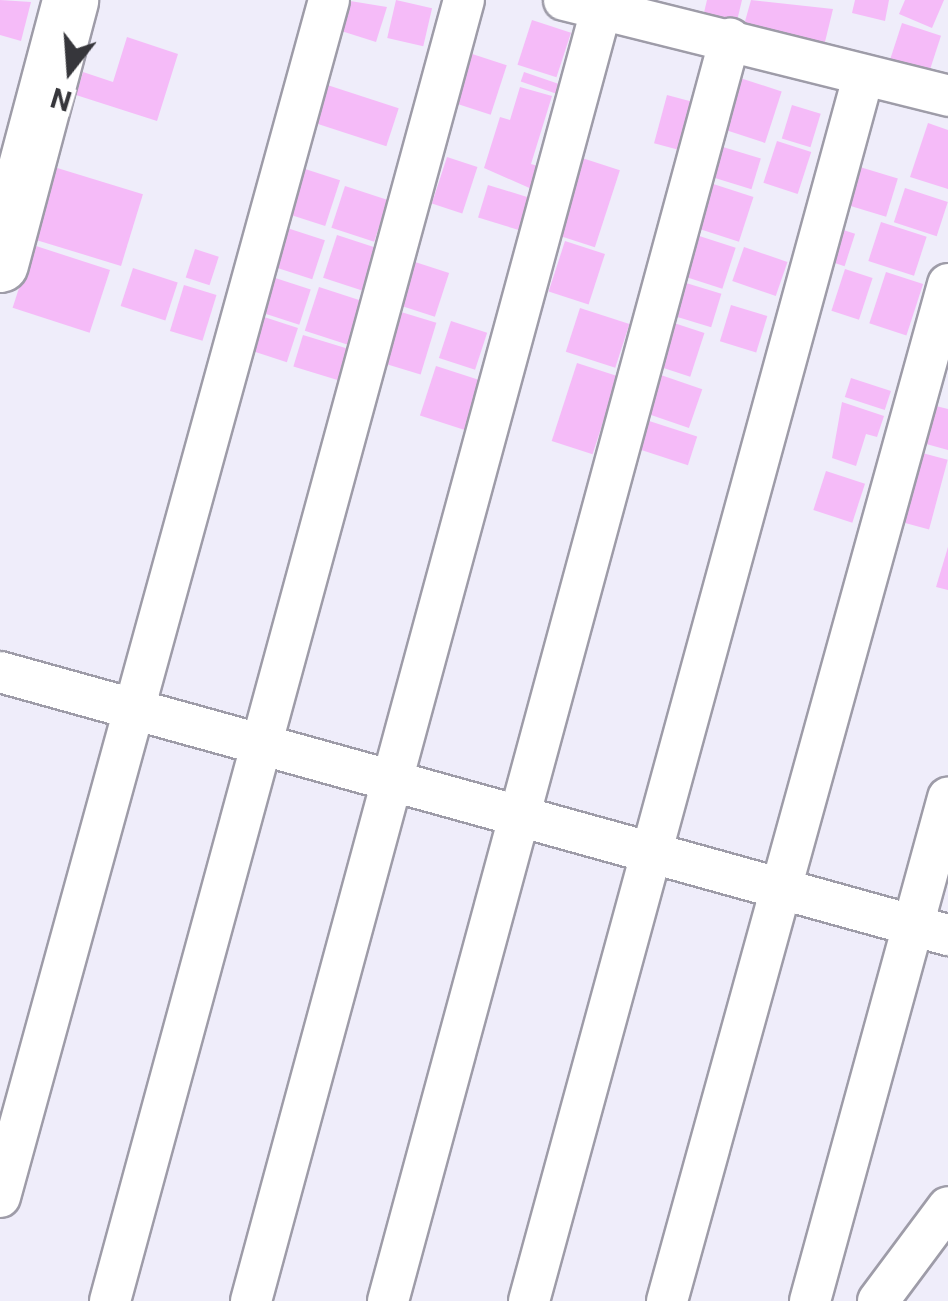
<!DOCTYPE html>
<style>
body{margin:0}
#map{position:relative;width:948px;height:1301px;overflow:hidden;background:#efedfa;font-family:Roboto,sans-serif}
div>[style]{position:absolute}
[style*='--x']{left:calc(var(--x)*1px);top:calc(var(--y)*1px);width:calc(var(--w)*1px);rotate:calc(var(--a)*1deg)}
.building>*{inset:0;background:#f5bbf8;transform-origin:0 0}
.roads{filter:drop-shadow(2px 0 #9e9ca8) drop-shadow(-2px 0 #9e9ca8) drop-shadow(0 2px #9e9ca8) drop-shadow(0 -2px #9e9ca8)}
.street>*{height:40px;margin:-20px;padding:0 20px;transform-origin:20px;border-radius:20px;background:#fff}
.secondary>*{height:55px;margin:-27.5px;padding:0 27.5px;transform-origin:27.5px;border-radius:27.5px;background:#fff}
span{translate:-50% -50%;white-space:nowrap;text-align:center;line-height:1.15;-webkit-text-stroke:10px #fff;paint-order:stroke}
.north{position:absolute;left:20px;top:20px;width:100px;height:100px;-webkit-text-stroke:8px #fff;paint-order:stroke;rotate:197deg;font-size:28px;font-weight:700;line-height:40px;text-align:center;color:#36363b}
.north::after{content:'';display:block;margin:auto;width:35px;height:45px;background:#36363b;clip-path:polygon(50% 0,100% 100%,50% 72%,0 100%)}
</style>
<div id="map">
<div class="building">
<i style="clip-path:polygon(0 0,31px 2px,21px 41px,0 35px)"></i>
<i style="clip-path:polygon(344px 0,387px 7px,376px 42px,335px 29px)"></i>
<i style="left:396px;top:0;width:37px;height:39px;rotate:13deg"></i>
<i style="clip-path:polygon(707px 0,742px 0,735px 29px,702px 21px)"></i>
<i style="clip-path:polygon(751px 0,833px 9px,824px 46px,744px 25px)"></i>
<i style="clip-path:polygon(855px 0,889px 0,885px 21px,852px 13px)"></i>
<i style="clip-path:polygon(905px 0,944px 0,932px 28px,899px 14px)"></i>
<i style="left:532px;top:20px;width:41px;height:47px;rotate:18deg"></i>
<i style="left:902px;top:23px;width:41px;height:45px;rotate:18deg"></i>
<i style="clip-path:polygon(127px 37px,178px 54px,157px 121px,76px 95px,83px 72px,113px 82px)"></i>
<i style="left:463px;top:51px;width:46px;height:52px;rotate:18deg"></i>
<i style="left:524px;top:72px;width:37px;height:10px;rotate:19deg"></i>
<i style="left:737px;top:77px;width:47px;height:54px;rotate:18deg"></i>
<i style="left:315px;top:81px;width:88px;height:40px;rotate:18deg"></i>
<i style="clip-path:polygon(520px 87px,552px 96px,531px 164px,541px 167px,534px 190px,484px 168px,500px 117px,510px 120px)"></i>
<i style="left:667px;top:95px;width:30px;height:50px;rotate:15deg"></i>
<i style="left:792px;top:105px;width:30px;height:35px;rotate:17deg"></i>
<i style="clip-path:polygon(928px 123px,948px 130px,948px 189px,910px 177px)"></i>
<i style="left:777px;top:141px;width:36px;height:44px;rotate:18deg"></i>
<i style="left:713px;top:144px;width:50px;height:32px;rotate:17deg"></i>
<i style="left:447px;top:157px;width:32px;height:49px;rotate:18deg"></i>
<i style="left:579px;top:157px;width:43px;height:81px;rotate:18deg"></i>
<i style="left:850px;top:164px;width:50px;height:40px;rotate:17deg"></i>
<i style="left:54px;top:167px;width:93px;height:75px;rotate:17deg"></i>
<i style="left:302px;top:168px;width:40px;height:48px;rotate:18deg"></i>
<i style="left:704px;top:181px;width:52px;height:47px;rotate:18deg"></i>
<i style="left:488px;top:185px;width:45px;height:34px;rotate:17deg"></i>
<i style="left:345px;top:186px;width:45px;height:44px;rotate:18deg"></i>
<i style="left:905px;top:188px;width:45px;height:36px;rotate:18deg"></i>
<i style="left:881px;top:222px;width:48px;height:41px;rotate:18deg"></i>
<i style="left:284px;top:227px;width:43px;height:41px;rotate:18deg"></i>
<i style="left:837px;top:228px;width:19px;height:34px;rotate:18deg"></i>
<i style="left:690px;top:233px;width:48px;height:43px;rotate:18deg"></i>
<i style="left:337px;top:235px;width:45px;height:45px;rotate:18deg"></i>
<i style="left:565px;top:241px;width:42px;height:53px;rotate:18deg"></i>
<i style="left:33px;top:245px;width:81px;height:66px;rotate:18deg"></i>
<i style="left:744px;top:247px;width:46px;height:36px;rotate:19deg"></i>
<i style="left:195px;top:249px;width:25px;height:30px;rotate:18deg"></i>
<i style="left:412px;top:261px;width:39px;height:46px;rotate:18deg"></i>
<i style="left:133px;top:268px;width:47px;height:40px;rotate:18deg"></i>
<i style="left:845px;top:269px;width:29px;height:44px;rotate:18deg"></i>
<i style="left:886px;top:272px;width:39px;height:54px;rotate:18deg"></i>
<i style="left:266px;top:275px;width:47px;height:37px;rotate:18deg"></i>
<i style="left:686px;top:283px;width:37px;height:35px;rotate:17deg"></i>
<i style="left:184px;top:285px;width:34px;height:48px;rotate:17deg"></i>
<i style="left:319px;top:287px;width:47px;height:46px;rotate:18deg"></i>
<i style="left:731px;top:305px;width:38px;height:38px;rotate:17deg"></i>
<i style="left:580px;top:308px;width:52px;height:46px;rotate:18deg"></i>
<i style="left:401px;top:312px;width:37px;height:54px;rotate:17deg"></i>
<i style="left:258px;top:315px;width:42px;height:36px;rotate:18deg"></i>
<i style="left:451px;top:321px;width:38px;height:39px;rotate:18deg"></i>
<i style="left:674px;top:323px;width:32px;height:46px;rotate:18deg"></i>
<i style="left:303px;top:335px;width:47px;height:33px;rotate:17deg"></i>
<i style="left:577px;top:363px;width:43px;height:82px;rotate:18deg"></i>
<i style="left:436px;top:366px;width:48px;height:52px;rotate:18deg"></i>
<i style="left:655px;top:373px;width:50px;height:41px;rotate:19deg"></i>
<i style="left:851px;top:378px;width:42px;height:20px;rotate:18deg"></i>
<i style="clip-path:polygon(842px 402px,884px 416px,877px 437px,866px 434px,856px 466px,832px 458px)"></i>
<i style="clip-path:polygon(928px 404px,948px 409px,948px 450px,919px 442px)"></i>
<i style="left:643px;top:419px;width:57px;height:30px;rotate:18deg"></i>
<i style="left:911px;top:450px;width:38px;height:72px;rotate:15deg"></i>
<i style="left:826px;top:471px;width:41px;height:41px;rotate:18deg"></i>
<i style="clip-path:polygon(948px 547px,948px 590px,936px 587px)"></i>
</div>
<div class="roads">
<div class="street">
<i style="--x:564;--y:0;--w:396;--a:14"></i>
<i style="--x:0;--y:672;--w:984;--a:15.51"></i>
<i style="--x:0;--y:1197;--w:1241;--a:-74.63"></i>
<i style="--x:110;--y:1301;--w:1348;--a:-74.78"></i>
<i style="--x:251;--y:1301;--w:1338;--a:-74.83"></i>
<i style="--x:388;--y:1301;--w:1308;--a:-74.84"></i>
<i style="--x:529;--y:1301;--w:1268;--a:-74.73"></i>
<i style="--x:667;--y:1301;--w:1055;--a:-74.55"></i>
<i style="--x:810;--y:1301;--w:522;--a:-74.66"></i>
<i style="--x:878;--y:1301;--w:117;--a:-53.3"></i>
</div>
<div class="secondary">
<i style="--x:0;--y:264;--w:273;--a:-75.1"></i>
</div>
</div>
<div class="north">N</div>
</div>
